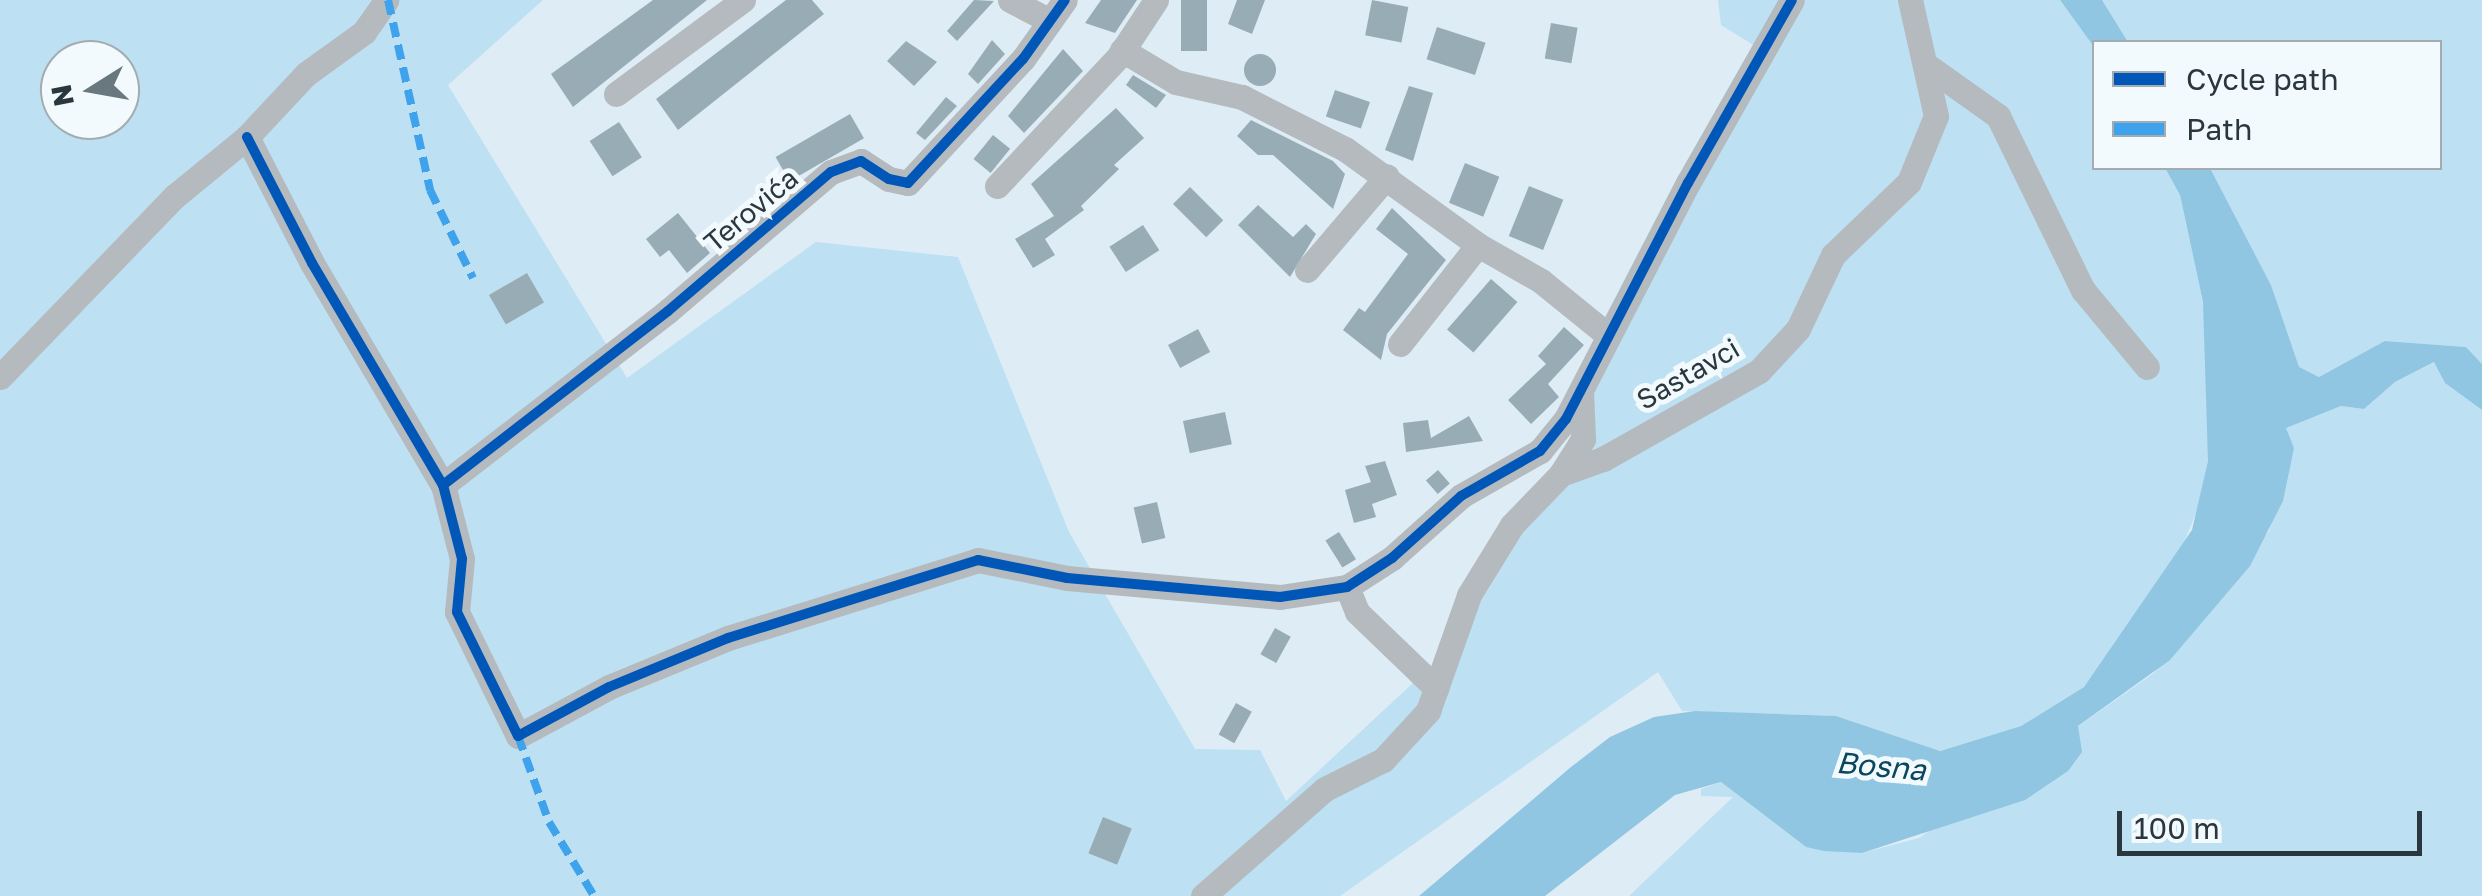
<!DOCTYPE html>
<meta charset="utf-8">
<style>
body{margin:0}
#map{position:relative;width:2482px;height:896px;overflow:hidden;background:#deedf5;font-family:"Golos Text",sans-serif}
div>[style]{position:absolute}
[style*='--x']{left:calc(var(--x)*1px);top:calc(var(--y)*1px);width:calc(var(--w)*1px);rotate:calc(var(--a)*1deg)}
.green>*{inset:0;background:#bde0f2}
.water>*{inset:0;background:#90c6e1}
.building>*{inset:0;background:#98acb6;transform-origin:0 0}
.round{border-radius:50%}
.minor>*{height:25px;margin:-12.5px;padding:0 12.5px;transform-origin:12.5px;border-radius:12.5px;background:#b4babe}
.quiet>*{height:8px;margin-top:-4px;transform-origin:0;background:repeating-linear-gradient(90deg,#3ea3ec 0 15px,transparent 0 23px)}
.cycleway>*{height:10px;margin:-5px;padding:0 5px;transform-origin:5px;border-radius:5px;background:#0057b8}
span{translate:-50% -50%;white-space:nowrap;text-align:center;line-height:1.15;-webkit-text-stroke:10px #f3fafd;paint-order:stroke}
.street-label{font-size:28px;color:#2a373e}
.water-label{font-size:30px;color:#0a465e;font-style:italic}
.legend{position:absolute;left:2092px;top:40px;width:350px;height:130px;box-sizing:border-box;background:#f3fafd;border:2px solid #a3acb1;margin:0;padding:12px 18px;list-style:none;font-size:30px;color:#2a373e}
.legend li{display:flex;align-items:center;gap:20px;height:50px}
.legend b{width:50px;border:2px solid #a3acb1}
.north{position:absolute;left:40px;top:40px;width:100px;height:100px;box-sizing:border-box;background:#f3fafd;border:2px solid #a3acb1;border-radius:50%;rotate:259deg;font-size:28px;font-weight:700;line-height:40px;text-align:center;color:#2a373e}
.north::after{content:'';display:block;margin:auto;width:35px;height:45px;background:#69777e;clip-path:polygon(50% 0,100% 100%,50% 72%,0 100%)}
.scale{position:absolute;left:2117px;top:811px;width:305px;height:45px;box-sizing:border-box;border:5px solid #2a373e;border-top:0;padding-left:12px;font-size:30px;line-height:35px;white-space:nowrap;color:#2a373e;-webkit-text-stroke:8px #f3fafd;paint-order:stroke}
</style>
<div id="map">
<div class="green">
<i style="clip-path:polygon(evenodd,0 0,543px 0,448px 85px,627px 378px,816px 242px,958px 257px,1069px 532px,1195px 749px,1260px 750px,1286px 801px,1455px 644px,1531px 519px,1755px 46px,1721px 25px,1718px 0,2060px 0,2094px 47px,2094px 168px,2165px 168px,2180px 195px,2203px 302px,2208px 362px,2208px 461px,2199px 506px,2180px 552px,2084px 687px,2021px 726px,1939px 751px,1836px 716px,1682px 711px,1658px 672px,1340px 896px,0 896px,0 0,60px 60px,120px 60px,120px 120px,60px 120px,60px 60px)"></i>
<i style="clip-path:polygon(2102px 0,2482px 0,2482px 364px,2466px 347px,2386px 341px,2319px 377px,2298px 367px,2271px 285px,2210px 168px,2440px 168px,2440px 42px,2128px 42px)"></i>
<i style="clip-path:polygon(2435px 362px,2445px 383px,2482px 410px,2482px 896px,1629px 896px,1733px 797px,1701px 796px,1701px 789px,1721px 782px,1806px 847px,1862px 853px,1919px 838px,2154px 673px,2269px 531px,2294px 448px,2285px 428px,2341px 406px,2364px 409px,2395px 382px)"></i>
</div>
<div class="water">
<i style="clip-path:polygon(2060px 0,2102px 0,2128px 42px,2094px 47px)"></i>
<i style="clip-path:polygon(2165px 168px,2210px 168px,2271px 285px,2299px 367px,2319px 377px,2385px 341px,2466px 347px,2482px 364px,2482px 410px,2445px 383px,2434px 362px,2395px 382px,2364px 409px,2341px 406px,2286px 428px,2294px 448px,2283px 501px,2250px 566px,2170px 660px,2078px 726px,2082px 752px,2068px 771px,2025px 800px,1862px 853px,1824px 851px,1806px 847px,1721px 782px,1675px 795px,1545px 896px,1419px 896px,1571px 767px,1610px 737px,1654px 717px,1695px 711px,1836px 716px,1940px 751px,2021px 726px,2084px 687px,2192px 530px,2208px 461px,2203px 302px,2180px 195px)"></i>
</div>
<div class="building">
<i style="clip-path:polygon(653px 0,707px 0,573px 107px,551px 74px)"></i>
<i style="clip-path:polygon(786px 0,812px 0,824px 14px,678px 130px,656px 99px)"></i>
<i style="clip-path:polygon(974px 0,994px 1px,957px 41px,947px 31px)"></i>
<i style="clip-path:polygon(1101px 0,1137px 0,1115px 33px,1085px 23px)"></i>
<i style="left:1181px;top:0;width:26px;height:51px"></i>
<i style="clip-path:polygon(1237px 0,1265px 0,1252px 34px,1228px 24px)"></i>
<i style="left:1372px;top:0;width:37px;height:36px;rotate:11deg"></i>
<i style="left:1551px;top:23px;width:27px;height:36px;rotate:10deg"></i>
<i style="left:1437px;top:27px;width:51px;height:34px;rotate:18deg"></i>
<i style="clip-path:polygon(992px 40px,1005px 54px,978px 84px,968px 74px)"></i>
<i style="clip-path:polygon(906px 41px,937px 62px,914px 86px,887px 61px)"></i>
<i style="clip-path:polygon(1063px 49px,1083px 71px,1024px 133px,1008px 116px)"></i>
<i class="round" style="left:1244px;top:54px;width:32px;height:32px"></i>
<i style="clip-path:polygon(1133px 75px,1166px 95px,1156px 108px,1126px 85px)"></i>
<i style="clip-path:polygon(1409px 86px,1433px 93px,1413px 161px,1385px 150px)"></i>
<i style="left:1335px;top:90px;width:37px;height:28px;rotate:19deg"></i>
<i style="clip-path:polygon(946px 97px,957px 106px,925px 140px,916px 133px)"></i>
<i style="clip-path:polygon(1116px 108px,1144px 138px,1114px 165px,1119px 169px,1081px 206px,1084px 210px,1045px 239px,1055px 255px,1033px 268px,1015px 239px,1054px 216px,1031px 184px)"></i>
<i style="left:850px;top:114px;width:28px;height:86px;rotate:60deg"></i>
<i style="clip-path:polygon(1251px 120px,1333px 161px,1345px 174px,1333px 209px,1273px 155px,1258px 155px,1237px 136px)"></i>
<i style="left:619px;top:122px;width:42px;height:35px;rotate:57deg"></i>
<i style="left:993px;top:135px;width:22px;height:31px;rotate:39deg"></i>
<i style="left:1465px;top:163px;width:37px;height:43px;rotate:22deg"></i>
<i style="left:1529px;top:186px;width:37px;height:54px;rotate:22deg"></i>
<i style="left:1190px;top:187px;width:47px;height:24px;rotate:45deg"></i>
<i style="clip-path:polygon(1258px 205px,1293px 237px,1306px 224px,1316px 234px,1290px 277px,1238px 225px)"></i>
<i style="clip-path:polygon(1392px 208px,1446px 260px,1387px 334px,1381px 360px,1343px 330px,1359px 308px,1365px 312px,1408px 254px,1376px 229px)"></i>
<i style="clip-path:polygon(678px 213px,710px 253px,687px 273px,669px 250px,660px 257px,646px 239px)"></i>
<i style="left:1143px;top:225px;width:30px;height:40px;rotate:57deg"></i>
<i style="left:527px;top:273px;width:34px;height:44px;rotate:60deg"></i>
<i style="left:1491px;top:279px;width:35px;height:67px;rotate:41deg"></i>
<i style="clip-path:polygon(1564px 327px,1584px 345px,1548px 384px,1559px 397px,1531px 424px,1508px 400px,1546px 364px,1538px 356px)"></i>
<i style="left:1198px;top:329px;width:26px;height:34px;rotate:62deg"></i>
<i style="left:1225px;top:412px;width:33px;height:43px;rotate:78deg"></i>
<i style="clip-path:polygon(1469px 416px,1483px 441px,1406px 452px,1403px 423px,1428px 420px,1431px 438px)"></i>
<i style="clip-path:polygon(1385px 461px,1397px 495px,1372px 504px,1376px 517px,1354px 523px,1345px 490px,1371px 482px,1365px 466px)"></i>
<i style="left:1438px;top:470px;width:18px;height:16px;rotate:49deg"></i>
<i style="left:1157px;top:502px;width:37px;height:24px;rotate:77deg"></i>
<i style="left:1339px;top:532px;width:32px;height:16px;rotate:58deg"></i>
<i style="left:1275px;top:628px;width:18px;height:30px;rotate:29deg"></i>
<i style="left:1236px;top:703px;width:18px;height:36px;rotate:29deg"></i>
<i style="left:1103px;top:817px;width:31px;height:39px;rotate:22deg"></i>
</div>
<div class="minor">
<i style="--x:1010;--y:0;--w:45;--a:27.7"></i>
<i style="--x:1122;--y:50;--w:63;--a:30.7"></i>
<i style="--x:1176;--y:82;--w:68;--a:12.8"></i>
<i style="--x:1242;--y:97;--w:115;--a:26.8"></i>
<i style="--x:1345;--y:149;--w:164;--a:35.8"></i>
<i style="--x:1478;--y:245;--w:73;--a:29.7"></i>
<i style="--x:1541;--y:281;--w:87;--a:39"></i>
<i style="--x:1929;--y:67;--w:85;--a:35.4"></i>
<i style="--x:1998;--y:116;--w:194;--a:64"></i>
<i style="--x:2083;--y:290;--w:100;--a:50.3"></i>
<i style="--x:616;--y:94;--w:158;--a:-36.5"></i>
<i style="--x:247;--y:137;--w:142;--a:62.7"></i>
<i style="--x:312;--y:263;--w:258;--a:59.5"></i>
<i style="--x:443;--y:485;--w:76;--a:75.6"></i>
<i style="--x:462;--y:559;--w:53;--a:95.4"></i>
<i style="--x:457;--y:612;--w:138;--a:63.8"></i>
<i style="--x:518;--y:736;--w:103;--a:-28.3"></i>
<i style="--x:609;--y:687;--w:129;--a:-22.4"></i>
<i style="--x:728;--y:638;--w:262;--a:-17.3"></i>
<i style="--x:978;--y:560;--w:91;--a:11.4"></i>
<i style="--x:1067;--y:578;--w:214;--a:5.1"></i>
<i style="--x:1280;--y:597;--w:68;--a:-8.5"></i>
<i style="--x:1347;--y:587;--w:54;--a:-32.8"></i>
<i style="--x:1392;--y:558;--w:93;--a:-41.9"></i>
<i style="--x:1461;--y:496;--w:91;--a:-29.7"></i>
<i style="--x:1540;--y:451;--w:41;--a:-50.9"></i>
<i style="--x:1566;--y:419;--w:266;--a:-62.7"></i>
<i style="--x:1688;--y:183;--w:210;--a:-60.4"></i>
<i style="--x:997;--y:186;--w:178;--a:-46.8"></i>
<i style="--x:1119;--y:56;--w:67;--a:-56.5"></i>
<i style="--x:1307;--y:270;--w:123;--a:-49.6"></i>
<i style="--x:1400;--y:344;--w:126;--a:-51.8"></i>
<i style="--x:0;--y:377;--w:252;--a:-46"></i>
<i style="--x:175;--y:196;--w:93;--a:-39.3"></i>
<i style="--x:247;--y:137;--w:86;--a:-46.9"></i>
<i style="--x:306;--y:74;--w:72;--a:-35.9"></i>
<i style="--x:364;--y:32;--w:39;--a:-55"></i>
<i style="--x:1561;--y:474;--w:45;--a:-19.7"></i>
<i style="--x:1603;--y:459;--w:179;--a:-29.4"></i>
<i style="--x:1759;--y:371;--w:57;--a:-47.1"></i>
<i style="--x:1798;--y:329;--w:82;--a:-64.7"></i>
<i style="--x:1833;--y:255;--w:105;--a:-43.8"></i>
<i style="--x:1909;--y:182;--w:71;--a:-67.8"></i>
<i style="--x:1936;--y:116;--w:119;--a:-102.6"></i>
<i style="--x:443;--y:485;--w:284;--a:-37.7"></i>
<i style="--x:668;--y:311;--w:214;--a:-40.5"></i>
<i style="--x:831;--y:172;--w:32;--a:-20"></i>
<i style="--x:861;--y:161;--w:33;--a:33"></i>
<i style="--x:889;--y:179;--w:19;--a:12"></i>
<i style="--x:908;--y:183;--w:169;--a:-47.2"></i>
<i style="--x:1023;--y:59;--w:72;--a:-54.6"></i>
<i style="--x:1347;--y:587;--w:27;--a:68"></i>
<i style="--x:1357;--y:612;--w:110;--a:43.9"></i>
<i style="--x:1203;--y:896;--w:162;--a:-41.3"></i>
<i style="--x:1325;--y:789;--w:65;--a:-26.6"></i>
<i style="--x:1383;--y:760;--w:67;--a:-47.4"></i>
<i style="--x:1428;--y:711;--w:123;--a:-70.5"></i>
<i style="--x:1469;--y:595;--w:82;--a:-58.4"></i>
<i style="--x:1512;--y:525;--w:71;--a:-46.1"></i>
<i style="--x:1561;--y:474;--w:41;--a:-57.8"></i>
<i style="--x:1583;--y:439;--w:47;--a:-92.4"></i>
</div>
<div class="quiet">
<i style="--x:388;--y:0;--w:195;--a:77.5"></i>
<i style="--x:430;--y:190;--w:98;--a:64"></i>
<i style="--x:518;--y:736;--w:91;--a:70.2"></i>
<i style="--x:549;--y:822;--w:87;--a:58.7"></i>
</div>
<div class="cycleway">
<i style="--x:247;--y:137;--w:142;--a:62.7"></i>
<i style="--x:312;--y:263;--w:258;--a:59.5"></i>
<i style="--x:443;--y:485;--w:76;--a:75.6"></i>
<i style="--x:462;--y:559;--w:53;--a:95.4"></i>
<i style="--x:457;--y:612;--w:138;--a:63.8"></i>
<i style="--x:518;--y:736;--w:103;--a:-28.3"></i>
<i style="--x:609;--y:687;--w:129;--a:-22.4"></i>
<i style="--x:728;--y:638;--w:262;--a:-17.3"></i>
<i style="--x:978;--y:560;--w:91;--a:11.4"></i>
<i style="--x:1067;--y:578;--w:214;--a:5.1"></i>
<i style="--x:1280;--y:597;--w:68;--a:-8.5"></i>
<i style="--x:1347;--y:587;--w:54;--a:-32.8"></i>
<i style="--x:1392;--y:558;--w:93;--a:-41.9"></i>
<i style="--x:1461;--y:496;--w:91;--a:-29.7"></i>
<i style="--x:1540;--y:451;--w:41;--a:-50.9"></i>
<i style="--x:1566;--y:419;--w:266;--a:-62.7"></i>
<i style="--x:1688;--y:183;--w:210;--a:-60.4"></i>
<i style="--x:443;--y:485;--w:284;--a:-37.7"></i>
<i style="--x:668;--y:311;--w:214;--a:-40.5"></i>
<i style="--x:831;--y:172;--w:32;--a:-20"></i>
<i style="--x:861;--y:161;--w:33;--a:33"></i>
<i style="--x:889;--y:179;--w:19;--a:12"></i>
<i style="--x:908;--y:183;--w:169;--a:-47.2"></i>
<i style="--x:1023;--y:59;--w:72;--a:-54.6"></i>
</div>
<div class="street-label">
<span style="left:751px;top:210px;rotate:-40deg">Terovića</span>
<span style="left:1688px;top:374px;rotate:-30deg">Sastavci</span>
</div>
<div class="water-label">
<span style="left:1881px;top:766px;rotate:5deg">Bosna</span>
</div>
<ul class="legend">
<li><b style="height:12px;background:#0057b8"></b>Cycle path</li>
<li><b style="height:12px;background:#3ea3ec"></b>Path</li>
</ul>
<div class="north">N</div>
<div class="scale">100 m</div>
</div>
